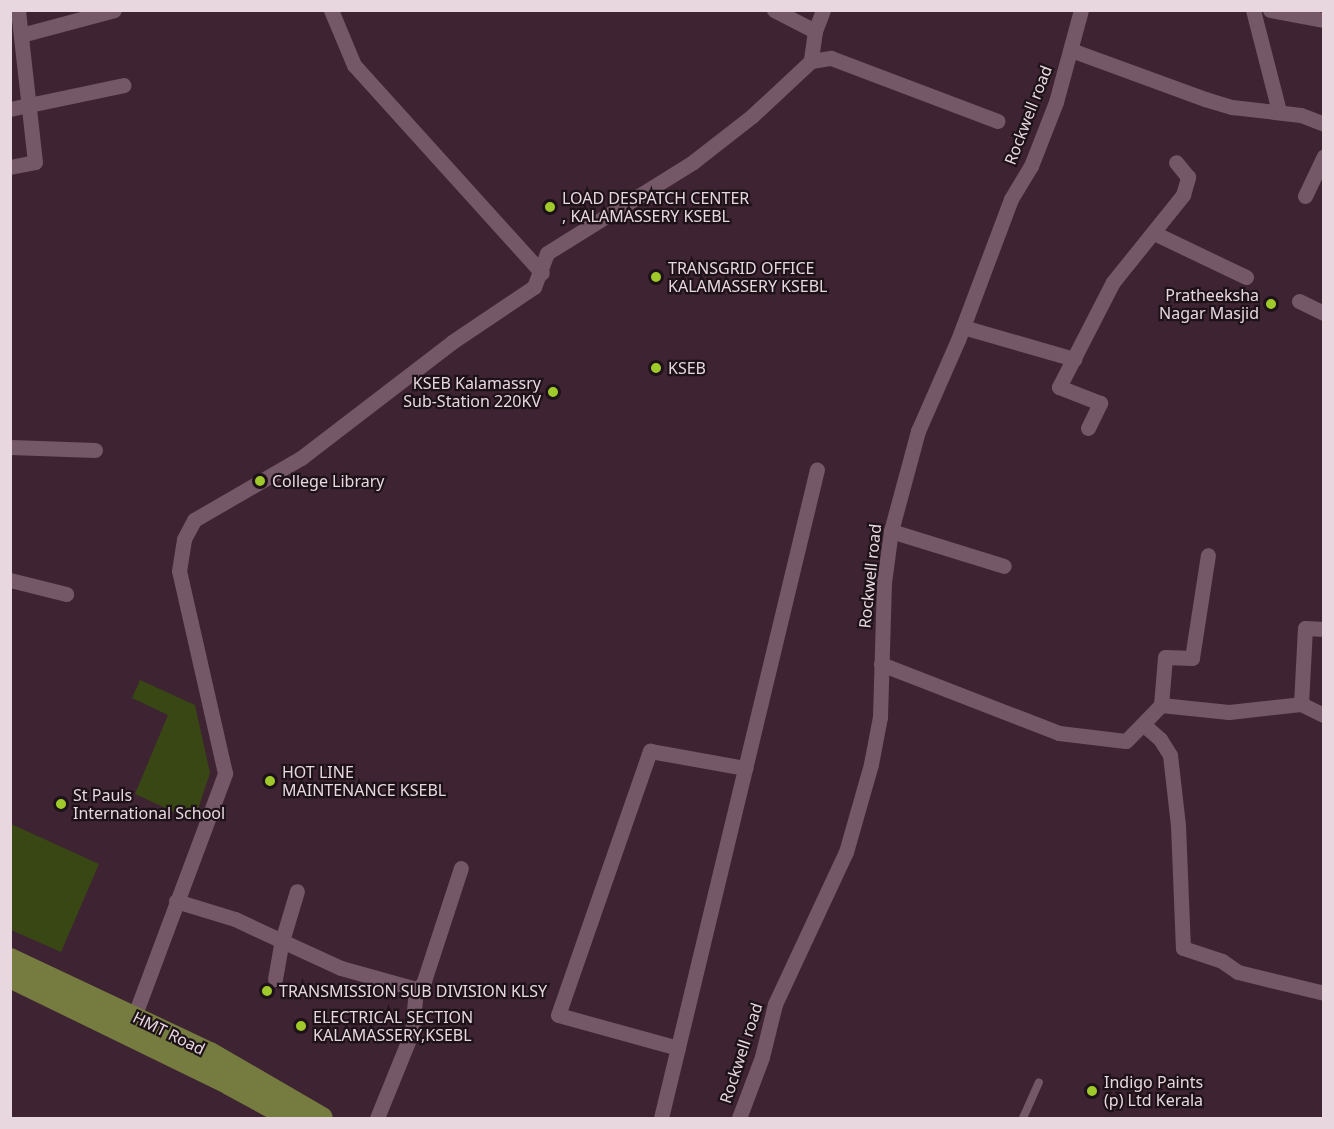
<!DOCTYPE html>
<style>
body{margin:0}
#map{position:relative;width:1334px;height:1129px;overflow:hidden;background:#3e2432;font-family:"Noto Sans",sans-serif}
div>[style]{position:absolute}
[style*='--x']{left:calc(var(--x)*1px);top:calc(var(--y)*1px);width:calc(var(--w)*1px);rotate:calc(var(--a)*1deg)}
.green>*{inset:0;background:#384713}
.lane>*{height:8px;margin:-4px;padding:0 4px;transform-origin:4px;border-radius:4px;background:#755867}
.street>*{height:15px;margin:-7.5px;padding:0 7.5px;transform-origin:7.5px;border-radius:7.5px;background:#755867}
.primary>*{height:22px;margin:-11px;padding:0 11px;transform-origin:11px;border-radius:11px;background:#767c3f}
.dots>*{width:16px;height:16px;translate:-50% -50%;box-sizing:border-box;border:3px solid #1d1218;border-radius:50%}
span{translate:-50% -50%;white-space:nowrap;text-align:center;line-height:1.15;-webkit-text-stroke:4.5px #1d1218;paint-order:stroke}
.street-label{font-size:16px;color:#e9d7e0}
.poi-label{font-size:16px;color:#e9d7e0}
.left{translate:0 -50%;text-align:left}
.right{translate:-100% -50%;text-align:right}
.frame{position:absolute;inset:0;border:12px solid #e9d7e0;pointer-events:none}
</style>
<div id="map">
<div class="green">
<i style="clip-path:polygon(140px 680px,195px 705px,210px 773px,194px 821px,135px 794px,168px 715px,132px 698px)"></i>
<i style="clip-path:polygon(11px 824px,99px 864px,61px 952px,11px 930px)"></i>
</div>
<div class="lane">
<i style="--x:1023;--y:1118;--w:39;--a:-66"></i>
</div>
<div class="street">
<i style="--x:331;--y:10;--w:60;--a:67.3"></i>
<i style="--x:354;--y:65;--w:280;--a:47.9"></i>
<i style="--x:774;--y:10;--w:46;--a:27.1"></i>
<i style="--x:815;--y:31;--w:30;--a:98"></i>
<i style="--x:1253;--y:10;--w:104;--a:75.6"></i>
<i style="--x:1270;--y:10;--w:55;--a:10.5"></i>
<i style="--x:815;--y:31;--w:22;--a:-69"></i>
<i style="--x:21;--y:35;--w:96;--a:-15"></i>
<i style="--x:1071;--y:50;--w:143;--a:20.1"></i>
<i style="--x:1205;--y:99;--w:28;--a:17"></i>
<i style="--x:1232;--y:107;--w:69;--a:6.6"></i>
<i style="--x:1301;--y:115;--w:25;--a:21"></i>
<i style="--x:10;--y:109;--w:116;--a:-11.9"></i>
<i style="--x:10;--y:167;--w:25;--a:-11"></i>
<i style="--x:35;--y:162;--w:153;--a:-96.4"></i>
<i style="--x:1305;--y:196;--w:44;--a:-64.6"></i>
<i style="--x:1154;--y:233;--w:102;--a:25.6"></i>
<i style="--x:1299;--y:301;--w:28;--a:26"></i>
<i style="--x:963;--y:327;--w:116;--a:16.1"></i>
<i style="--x:1088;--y:428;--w:28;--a:-64"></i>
<i style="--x:1100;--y:403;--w:44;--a:-158.7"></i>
<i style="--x:1059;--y:387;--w:118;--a:-62.8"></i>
<i style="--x:1113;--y:282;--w:112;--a:-51.2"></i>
<i style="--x:1183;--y:195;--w:19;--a:-74"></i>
<i style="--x:1188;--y:177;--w:19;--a:-129"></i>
<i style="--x:10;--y:447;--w:85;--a:2"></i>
<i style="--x:891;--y:531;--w:118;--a:17.2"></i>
<i style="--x:10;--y:580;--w:58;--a:14"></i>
<i style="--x:881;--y:664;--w:191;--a:21.2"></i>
<i style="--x:1059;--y:733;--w:67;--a:6.8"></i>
<i style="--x:1126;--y:741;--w:50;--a:-45.8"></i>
<i style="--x:1161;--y:705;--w:68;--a:5.9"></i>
<i style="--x:1229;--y:712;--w:72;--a:-6.3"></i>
<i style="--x:1301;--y:704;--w:76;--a:-87"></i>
<i style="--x:1305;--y:628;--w:19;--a:3"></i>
<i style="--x:1301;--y:704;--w:25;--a:26"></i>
<i style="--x:1161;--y:705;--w:48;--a:-85.2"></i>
<i style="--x:1165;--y:657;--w:27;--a:2"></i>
<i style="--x:1192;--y:658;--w:104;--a:-81.2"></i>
<i style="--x:1145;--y:726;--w:20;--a:41"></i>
<i style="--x:1160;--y:739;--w:19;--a:58"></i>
<i style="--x:1170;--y:755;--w:70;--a:83.5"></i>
<i style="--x:1178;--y:825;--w:123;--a:87.7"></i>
<i style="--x:1183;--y:948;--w:41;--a:18.4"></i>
<i style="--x:1222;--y:961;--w:19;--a:35"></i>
<i style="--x:1238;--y:972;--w:89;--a:13.7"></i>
<i style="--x:176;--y:901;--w:62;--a:17"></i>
<i style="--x:235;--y:919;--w:52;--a:25.1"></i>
<i style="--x:282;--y:941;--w:52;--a:-73.3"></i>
<i style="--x:275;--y:979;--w:39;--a:-80"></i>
<i style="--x:282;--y:941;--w:65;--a:24.6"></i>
<i style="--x:341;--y:968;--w:78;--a:15.6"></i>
<i style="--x:416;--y:989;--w:9;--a:-36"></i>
<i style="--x:423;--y:984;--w:122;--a:-71.9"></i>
<i style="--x:131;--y:1025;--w:269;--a:-69.5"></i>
<i style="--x:225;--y:773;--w:207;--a:-102.8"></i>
<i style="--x:179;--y:571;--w:32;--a:-81"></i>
<i style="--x:184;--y:539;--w:21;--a:-62"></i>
<i style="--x:194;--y:520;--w:124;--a:-30.1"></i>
<i style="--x:301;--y:458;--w:190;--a:-37.5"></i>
<i style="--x:452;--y:342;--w:99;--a:-33.9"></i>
<i style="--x:534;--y:287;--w:36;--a:-69"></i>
<i style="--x:547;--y:253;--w:172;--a:-31.9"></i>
<i style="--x:693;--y:162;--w:75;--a:-37.9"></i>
<i style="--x:752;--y:116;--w:81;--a:-43"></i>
<i style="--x:811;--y:61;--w:20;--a:-9"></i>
<i style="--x:831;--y:58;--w:178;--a:20.7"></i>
<i style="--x:678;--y:1048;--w:124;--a:-164.6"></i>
<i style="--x:558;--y:1015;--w:280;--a:-70.8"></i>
<i style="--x:650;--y:751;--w:97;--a:10.1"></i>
<i style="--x:377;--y:1118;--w:93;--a:-67.9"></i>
<i style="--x:412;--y:1032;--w:43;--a:-84.7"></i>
<i style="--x:661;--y:1118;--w:667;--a:-76.48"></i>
<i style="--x:739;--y:1118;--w:65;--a:-69.3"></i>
<i style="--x:762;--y:1057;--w:55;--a:-76.2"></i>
<i style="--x:775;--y:1004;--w:168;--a:-65"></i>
<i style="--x:846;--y:852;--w:91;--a:-74.1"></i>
<i style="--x:871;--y:764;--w:48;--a:-79.2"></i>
<i style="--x:880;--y:717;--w:135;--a:-88.3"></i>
<i style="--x:884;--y:582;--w:51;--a:-82.2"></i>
<i style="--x:891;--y:531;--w:104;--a:-74.9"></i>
<i style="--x:918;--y:431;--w:99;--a:-66.3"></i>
<i style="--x:958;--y:340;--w:151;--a:-69.4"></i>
<i style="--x:1011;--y:199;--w:39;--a:-59"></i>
<i style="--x:1031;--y:166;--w:69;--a:-68.7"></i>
<i style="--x:1056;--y:102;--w:95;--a:-74.8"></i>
</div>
<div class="primary">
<i style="--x:10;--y:959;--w:221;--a:25.2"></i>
<i style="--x:210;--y:1053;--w:129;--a:30.1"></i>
<i style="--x:10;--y:977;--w:244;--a:26"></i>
<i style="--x:229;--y:1084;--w:71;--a:28.7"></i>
</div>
<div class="dots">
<i style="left:550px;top:207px;background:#a0c92c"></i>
<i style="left:656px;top:277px;background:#a0c92c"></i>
<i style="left:1271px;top:304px;background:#a0c92c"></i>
<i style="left:656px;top:368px;background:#a0c92c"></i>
<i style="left:553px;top:392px;background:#a0c92c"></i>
<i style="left:260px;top:481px;background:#a0c92c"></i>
<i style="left:270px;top:781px;background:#a0c92c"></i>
<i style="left:61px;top:804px;background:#a0c92c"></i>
<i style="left:267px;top:991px;background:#a0c92c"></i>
<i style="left:301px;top:1026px;background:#a0c92c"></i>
<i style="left:1092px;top:1091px;background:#a0c92c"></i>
</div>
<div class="street-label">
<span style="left:1028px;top:115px;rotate:-69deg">Rockwell road</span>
<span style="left:870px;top:576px;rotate:-84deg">Rockwell road</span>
<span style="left:169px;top:1033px;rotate:26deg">HMT Road</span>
<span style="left:741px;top:1053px;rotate:-72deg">Rockwell road</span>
</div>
<div class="poi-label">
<span class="left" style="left:562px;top:207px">LOAD DESPATCH CENTER<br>, KALAMASSERY KSEBL</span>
<span class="left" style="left:668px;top:277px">TRANSGRID OFFICE<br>KALAMASSERY KSEBL</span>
<span class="right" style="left:1259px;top:304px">Pratheeksha<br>Nagar Masjid</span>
<span class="left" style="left:668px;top:368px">KSEB</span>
<span class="right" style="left:541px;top:392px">KSEB Kalamassry<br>Sub-Station 220KV</span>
<span class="left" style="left:272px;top:481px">College Library</span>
<span class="left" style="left:282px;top:781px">HOT LINE<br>MAINTENANCE KSEBL</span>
<span class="left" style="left:73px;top:804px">St Pauls<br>International School</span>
<span class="left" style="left:279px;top:991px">TRANSMISSION SUB DIVISION KLSY</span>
<span class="left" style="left:313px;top:1026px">ELECTRICAL SECTION<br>KALAMASSERY,KSEBL</span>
<span class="left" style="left:1104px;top:1091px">Indigo Paints<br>(p) Ltd Kerala</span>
</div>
<div class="frame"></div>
</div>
